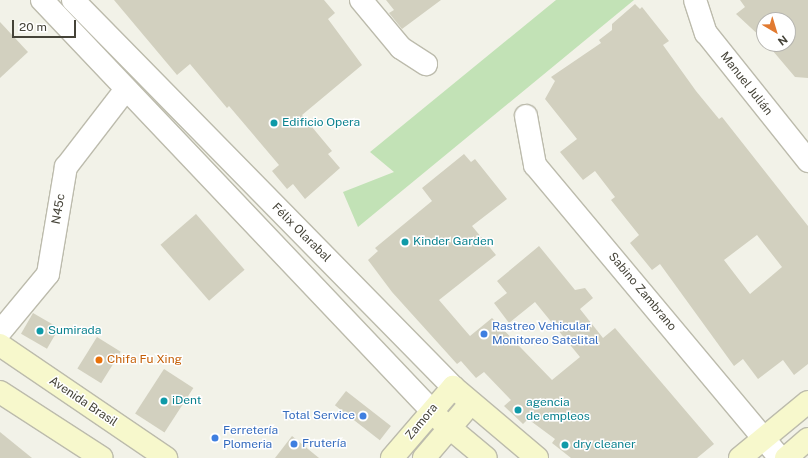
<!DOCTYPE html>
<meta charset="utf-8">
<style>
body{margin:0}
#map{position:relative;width:808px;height:458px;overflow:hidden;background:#f2f2e8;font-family:"Public Sans",sans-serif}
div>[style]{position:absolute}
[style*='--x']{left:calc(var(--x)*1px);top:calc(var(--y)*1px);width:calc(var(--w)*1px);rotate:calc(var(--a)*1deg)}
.green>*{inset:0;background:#c2e2b6}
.building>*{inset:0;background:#d2d0bf;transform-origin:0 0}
.roads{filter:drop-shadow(1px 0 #bcbbac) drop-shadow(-1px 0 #bcbbac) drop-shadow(0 1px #bcbbac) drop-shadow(0 -1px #bcbbac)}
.street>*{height:22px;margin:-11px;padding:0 11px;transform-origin:11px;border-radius:11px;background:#fff}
.secondary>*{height:22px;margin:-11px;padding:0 11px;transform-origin:11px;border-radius:11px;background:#f7f8cc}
.dots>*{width:11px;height:11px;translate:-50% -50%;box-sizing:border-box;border:2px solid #fff;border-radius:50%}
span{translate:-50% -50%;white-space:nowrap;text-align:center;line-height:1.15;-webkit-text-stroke:3px #fff;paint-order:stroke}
.street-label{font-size:12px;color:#454338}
.culture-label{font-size:12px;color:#0d838f}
.left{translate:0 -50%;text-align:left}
.shop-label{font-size:12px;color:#366cbe}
.right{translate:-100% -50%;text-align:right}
.food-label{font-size:12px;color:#c56008}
.north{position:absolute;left:756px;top:12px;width:40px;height:40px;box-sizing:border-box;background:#fff;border:1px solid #b5b4af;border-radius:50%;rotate:142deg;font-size:11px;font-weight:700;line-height:16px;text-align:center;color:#454338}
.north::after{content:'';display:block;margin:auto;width:14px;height:18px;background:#e17a30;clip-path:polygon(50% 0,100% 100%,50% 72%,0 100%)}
.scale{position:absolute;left:12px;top:20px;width:64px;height:18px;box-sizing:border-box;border:2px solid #454338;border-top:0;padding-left:5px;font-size:12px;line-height:14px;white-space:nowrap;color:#454338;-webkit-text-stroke:3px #fff;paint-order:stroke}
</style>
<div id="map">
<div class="green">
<i style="clip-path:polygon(556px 0,634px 0,358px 227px,343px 192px,394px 172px,370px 152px)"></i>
</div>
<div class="building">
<i style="clip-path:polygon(114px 0,324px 0,335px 13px,328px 19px,362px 65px,302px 115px,332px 151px,328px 154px,340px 168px,305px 199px,293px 184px,287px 189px,272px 171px,279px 165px,229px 106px,227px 108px,190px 64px,177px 75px)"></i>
<i style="clip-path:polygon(386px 0,441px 0,402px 29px,389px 13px,394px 10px)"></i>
<i style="clip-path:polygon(740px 0,808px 0,808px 78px,795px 77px,767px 44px,788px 44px,788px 20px,764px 20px,764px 40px,736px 14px,745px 7px)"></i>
<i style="clip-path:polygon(evenodd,635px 4px,640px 9px,642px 7px,669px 41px,663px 45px,696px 91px,719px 119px,722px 117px,808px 226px,808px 364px,794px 375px,783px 360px,758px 379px,743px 359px,734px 366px,660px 264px,652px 270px,630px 243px,639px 235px,611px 200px,615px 197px,595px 171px,583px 180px,560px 152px,577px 139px,545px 99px,555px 81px,551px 77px,601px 43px,599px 40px,612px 30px,612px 24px,635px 4px,757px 235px,782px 267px,750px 294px,724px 260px,757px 235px)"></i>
<i style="clip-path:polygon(0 22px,28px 52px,0 78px)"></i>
<i style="clip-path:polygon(464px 154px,471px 162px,475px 159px,507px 199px,472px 226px,496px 255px,439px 300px,470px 336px,492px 318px,552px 380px,580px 357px,535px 302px,509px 323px,494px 303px,507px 293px,497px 281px,539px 246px,575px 290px,585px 288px,593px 298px,580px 309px,603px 338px,615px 328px,714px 444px,697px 458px,571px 458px,552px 443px,555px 439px,528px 419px,523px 424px,504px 406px,511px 400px,484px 372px,476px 378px,461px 361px,457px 364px,392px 292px,368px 260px,378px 251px,375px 248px,432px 201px,422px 188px)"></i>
<i style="left:196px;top:214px;width:74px;height:47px;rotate:49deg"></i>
<i style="left:33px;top:313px;width:30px;height:24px;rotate:30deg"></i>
<i style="left:97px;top:337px;width:28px;height:37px;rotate:32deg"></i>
<i style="left:164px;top:369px;width:35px;height:53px;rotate:33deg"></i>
<i style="left:346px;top:391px;width:57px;height:18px;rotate:38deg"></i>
<i style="clip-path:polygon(0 432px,32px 458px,0 458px)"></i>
<i style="clip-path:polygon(292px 436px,319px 458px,275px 458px)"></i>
</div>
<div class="roads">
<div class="street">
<i style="--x:42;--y:0;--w:567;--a:46.5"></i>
<i style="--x:73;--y:0;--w:542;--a:45.52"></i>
<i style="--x:361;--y:0;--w:62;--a:50.2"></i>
<i style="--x:401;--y:48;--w:30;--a:33"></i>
<i style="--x:695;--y:0;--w:35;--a:72"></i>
<i style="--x:706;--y:33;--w:164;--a:51.4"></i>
<i style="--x:526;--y:116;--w:50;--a:79.6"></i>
<i style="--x:535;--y:165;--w:382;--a:50.1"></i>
<i style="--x:0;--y:332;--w:75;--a:-50.4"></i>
<i style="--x:48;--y:274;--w:109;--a:-80.5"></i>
<i style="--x:66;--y:167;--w:98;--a:-52.4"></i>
</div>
<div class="secondary">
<i style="--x:0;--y:345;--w:201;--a:34.2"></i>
<i style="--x:0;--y:392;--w:121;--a:32.9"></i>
<i style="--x:438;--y:418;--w:62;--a:39.8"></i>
<i style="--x:392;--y:458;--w:94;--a:-49.3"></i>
<i style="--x:453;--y:387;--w:110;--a:40.2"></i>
<i style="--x:424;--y:458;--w:72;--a:-49.5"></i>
<i style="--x:740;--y:458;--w:88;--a:-39.5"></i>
<i style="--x:786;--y:458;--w:29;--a:-41"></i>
</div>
</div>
<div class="dots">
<i style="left:274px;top:123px;background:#0f9aa8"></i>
<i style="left:405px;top:242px;background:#0f9aa8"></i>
<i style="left:40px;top:331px;background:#0f9aa8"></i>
<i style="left:484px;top:334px;background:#3f7fe0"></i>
<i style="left:99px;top:360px;background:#e8710a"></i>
<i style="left:164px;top:401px;background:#0f9aa8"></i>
<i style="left:518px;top:410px;background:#0f9aa8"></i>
<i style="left:363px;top:416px;background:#3f7fe0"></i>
<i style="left:215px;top:438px;background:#3f7fe0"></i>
<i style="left:294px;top:444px;background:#3f7fe0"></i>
<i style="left:565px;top:445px;background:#0f9aa8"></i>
</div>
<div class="street-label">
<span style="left:746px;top:84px;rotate:52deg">Manuel Julián</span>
<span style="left:59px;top:209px;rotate:-80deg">N45c</span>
<span style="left:301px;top:233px;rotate:45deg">Félix Olarabal</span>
<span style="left:642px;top:292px;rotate:50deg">Sabino Zambrano</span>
<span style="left:83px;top:402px;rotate:34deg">Avenida Brasil</span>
<span style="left:422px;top:422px;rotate:-50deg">Zamora</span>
</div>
<div class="culture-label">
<span class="left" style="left:282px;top:123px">Edificio Opera</span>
<span class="left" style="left:413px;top:242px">Kinder Garden</span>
<span class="left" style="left:48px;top:331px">Sumirada</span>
<span class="left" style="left:172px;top:401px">iDent</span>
<span class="left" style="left:526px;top:410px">agencia<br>de empleos</span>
<span class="left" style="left:573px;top:445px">dry cleaner</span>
</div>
<div class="shop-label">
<span class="left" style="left:492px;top:334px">Rastreo Vehicular<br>Monitoreo Satelital</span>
<span class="right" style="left:355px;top:416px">Total Service</span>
<span class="left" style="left:223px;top:438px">Ferretería<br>Plomeria</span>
<span class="left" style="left:302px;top:444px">Frutería</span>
</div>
<div class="food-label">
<span class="left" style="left:107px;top:360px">Chifa Fu Xing</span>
</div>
<div class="north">N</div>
<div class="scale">20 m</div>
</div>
